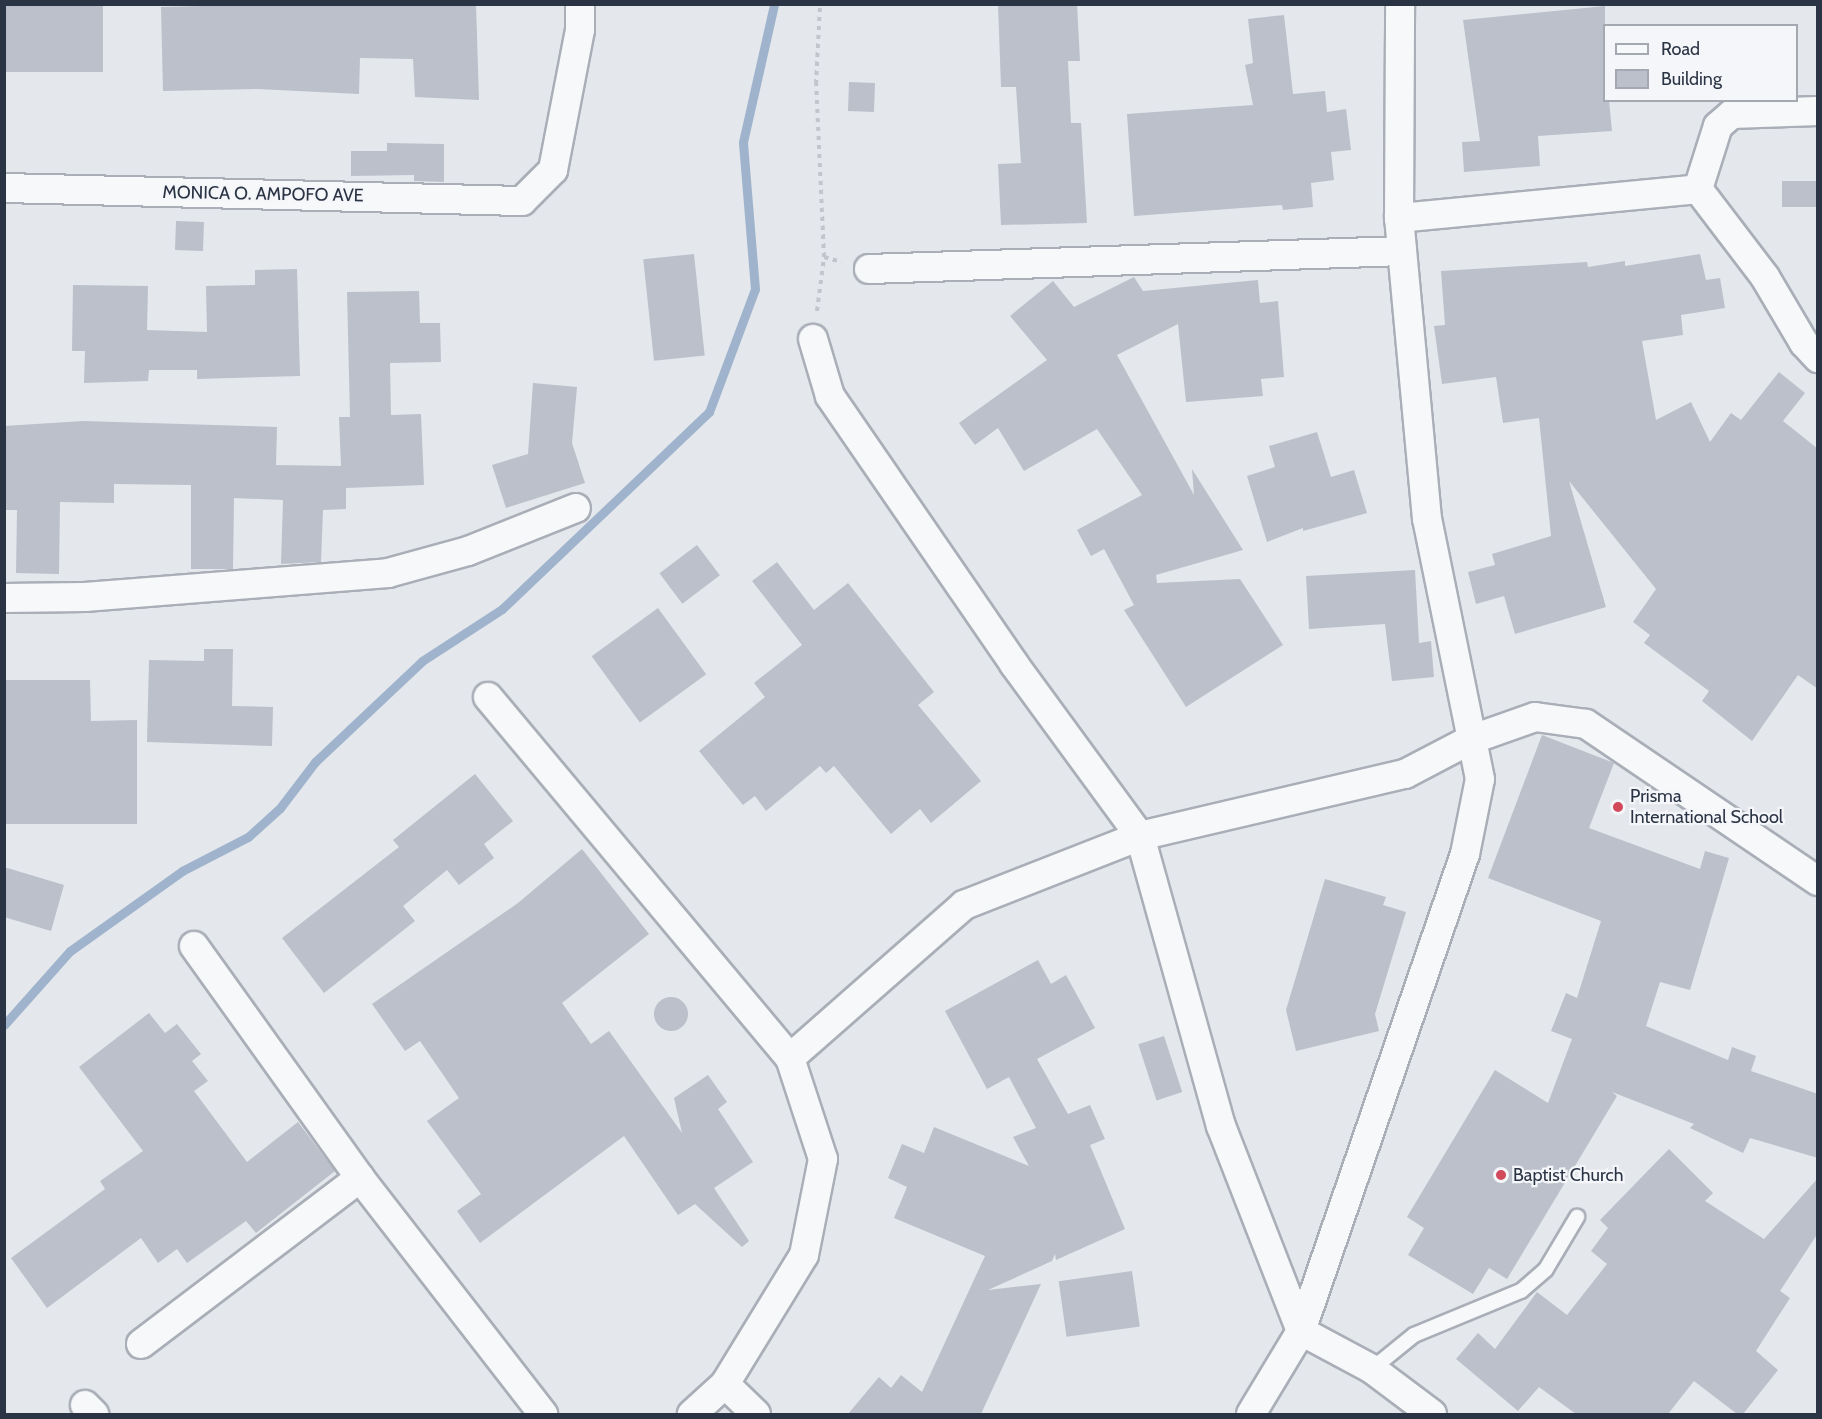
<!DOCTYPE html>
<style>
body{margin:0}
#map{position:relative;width:1822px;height:1419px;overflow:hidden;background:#e4e7ec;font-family:Cabin,sans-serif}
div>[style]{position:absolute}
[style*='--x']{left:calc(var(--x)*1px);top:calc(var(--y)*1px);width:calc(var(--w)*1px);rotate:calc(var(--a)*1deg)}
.stream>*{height:9px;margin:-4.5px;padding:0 4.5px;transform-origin:4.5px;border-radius:4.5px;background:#9fb4cc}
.building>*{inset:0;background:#bbc0ca;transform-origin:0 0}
.round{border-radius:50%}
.path>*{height:4px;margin-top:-2px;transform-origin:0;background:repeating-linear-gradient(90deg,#c2c5cb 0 4.5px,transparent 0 9px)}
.roads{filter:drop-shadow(2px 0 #a9aeb7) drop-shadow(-2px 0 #a9aeb7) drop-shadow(0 2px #a9aeb7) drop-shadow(0 -2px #a9aeb7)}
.lane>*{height:14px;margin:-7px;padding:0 7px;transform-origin:7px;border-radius:7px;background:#f7f8fa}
.street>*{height:28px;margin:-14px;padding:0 14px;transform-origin:14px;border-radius:14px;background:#f7f8fa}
.dots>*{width:16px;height:16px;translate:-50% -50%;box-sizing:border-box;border:3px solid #f4f6f9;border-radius:50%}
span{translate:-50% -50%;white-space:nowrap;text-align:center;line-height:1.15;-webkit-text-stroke:4.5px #f4f6f9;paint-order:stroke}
.street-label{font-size:18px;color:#2b3445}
.poi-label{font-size:18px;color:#2b3445}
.left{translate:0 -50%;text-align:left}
.frame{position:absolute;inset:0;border:6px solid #2b3445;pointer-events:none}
.legend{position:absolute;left:1603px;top:24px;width:195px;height:78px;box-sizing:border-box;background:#f4f6f9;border:2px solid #a4a8b1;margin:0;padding:8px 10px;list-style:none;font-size:18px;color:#2b3445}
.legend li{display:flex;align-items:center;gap:12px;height:30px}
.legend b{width:30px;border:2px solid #a4a8b1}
</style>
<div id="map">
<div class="stream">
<i style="--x:4;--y:1025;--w:99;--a:-48.3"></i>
<i style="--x:70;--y:951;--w:138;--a:-35.5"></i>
<i style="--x:182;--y:871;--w:74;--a:-27.3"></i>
<i style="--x:248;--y:837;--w:43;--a:-42.2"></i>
<i style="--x:280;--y:808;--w:58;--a:-52.7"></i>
<i style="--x:315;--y:762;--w:147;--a:-43.3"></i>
<i style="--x:422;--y:661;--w:95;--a:-33"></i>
<i style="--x:502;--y:609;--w:286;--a:-43.6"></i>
<i style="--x:709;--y:412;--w:131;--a:-69.5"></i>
<i style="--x:755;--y:289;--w:147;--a:-94.7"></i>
<i style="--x:743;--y:142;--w:141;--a:-77.3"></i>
</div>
<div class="building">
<i style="left:4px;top:4px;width:99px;height:68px"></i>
<i style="clip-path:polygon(271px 4px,476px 4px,479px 100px,415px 97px,413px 59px,360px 58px,359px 94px,257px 89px,163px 91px,161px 7px)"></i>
<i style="clip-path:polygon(998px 4px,1077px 4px,1080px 61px,1068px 61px,1071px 123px,1081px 123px,1087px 223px,1001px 225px,998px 164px,1021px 163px,1016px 87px,1001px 87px)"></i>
<i style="clip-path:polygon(1605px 6px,1605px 100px,1609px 100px,1612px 131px,1538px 136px,1540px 166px,1464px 172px,1462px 142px,1480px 141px,1463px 20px)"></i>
<i style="clip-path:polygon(1284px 15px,1293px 94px,1325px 91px,1327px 112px,1346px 109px,1351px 150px,1331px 152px,1334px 180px,1311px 183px,1313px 207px,1283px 210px,1282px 205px,1134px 216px,1127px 114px,1253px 105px,1245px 65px,1253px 63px,1248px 19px)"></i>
<i style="left:849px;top:82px;width:26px;height:29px;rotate:2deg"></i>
<i style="clip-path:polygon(387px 143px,444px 144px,444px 182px,414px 181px,414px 175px,351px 176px,351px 151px,387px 151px)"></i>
<i style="left:1818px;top:181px;width:26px;height:36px;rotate:90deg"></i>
<i style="left:176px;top:221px;width:28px;height:29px;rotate:2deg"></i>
<i style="left:694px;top:254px;width:102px;height:51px;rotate:84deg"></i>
<i style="clip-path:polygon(1700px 254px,1706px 280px,1720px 278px,1725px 308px,1681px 315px,1683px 335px,1642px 341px,1656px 420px,1691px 402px,1710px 442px,1731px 413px,1741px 420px,1779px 372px,1805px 393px,1783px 421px,1818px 449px,1818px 689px,1798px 675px,1752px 741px,1702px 701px,1709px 691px,1644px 643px,1650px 635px,1633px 622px,1656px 589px,1569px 481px,1606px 607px,1515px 634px,1504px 596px,1476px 604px,1468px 572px,1495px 565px,1492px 554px,1551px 536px,1539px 418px,1503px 423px,1496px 377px,1442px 384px,1434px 326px,1445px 325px,1441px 271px,1587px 262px,1588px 267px,1625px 261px,1625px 266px)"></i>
<i style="clip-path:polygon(297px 269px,300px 376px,197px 379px,197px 370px,149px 370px,148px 381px,84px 383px,85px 351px,72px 351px,73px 285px,148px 286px,147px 330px,207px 332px,206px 286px,255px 285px,255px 270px)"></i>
<i style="clip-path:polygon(1134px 277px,1143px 291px,1258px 280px,1260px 303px,1278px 301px,1284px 377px,1261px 379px,1263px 396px,1186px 402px,1178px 324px,1117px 355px,1194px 495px,1192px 469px,1243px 550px,1156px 575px,1157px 583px,1240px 579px,1283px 645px,1186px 707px,1124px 610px,1134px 605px,1104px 549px,1091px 556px,1077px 530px,1142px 495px,1097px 429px,1024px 471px,998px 428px,975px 445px,959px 423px,1047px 360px,1010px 316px,1053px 281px,1074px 307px)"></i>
<i style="clip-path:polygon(419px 291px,420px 323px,440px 323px,441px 362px,390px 363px,391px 415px,421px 414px,424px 485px,346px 488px,346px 509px,323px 510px,321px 562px,281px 564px,283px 500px,234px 498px,233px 569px,191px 569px,191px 485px,114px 484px,114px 503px,60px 502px,59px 574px,16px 573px,17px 510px,4px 510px,4px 426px,83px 421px,277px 427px,276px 465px,341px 466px,339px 417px,350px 417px,347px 292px)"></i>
<i style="clip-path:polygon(533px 383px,577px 387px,572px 443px,585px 483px,506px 508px,492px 465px,528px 454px)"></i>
<i style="clip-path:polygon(1317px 432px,1331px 477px,1354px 470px,1367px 513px,1303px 531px,1303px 528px,1267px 542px,1247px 476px,1275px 467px,1269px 446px)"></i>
<i style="left:697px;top:545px;width:38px;height:47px;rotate:53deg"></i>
<i style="clip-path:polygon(777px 562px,814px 610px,848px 583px,934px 692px,918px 705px,981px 781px,931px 823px,920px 809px,891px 834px,834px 766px,826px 773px,820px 766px,766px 811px,755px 796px,743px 805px,699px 751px,765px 697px,754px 683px,802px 645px,752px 581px)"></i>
<i style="clip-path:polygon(1415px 570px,1419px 643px,1431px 641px,1434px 677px,1392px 681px,1385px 624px,1309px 629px,1306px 576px)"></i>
<i style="left:658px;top:608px;width:82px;height:82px;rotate:54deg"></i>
<i style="clip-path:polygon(204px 649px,233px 649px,232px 706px,273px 707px,272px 746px,147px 742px,149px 660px,204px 661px)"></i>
<i style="clip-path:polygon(6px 680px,90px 680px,91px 721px,137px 720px,137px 824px,4px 824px)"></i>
<i style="clip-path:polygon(1542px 735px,1614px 763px,1589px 828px,1700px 869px,1705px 851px,1729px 858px,1690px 990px,1660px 982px,1646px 1026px,1728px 1060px,1732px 1047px,1756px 1056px,1751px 1071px,1818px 1094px,1818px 1158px,1750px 1138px,1743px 1153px,1690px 1128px,1694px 1124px,1612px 1092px,1617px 1096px,1507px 1279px,1489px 1268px,1473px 1294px,1408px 1255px,1424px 1228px,1407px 1217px,1495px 1070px,1548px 1103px,1572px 1039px,1551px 1031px,1566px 993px,1577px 998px,1601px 921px,1488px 878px)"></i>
<i style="clip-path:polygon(475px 774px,513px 821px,484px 844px,494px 858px,459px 885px,447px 870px,403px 906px,415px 921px,324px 993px,282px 938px,399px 847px,393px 840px)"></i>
<i style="clip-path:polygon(582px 849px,649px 934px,562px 1003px,591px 1044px,609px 1031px,682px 1133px,674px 1098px,708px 1075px,727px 1102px,718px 1109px,753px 1162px,714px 1188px,749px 1241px,742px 1247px,695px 1204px,678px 1215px,624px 1136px,480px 1243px,457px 1211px,481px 1194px,427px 1121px,459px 1098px,420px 1041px,405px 1051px,372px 1004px,518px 903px)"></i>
<i style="clip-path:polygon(4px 867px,64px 885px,51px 931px,4px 917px)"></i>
<i style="clip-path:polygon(1325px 879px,1386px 897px,1383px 905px,1406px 912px,1375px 1014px,1379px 1031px,1296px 1051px,1286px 1010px)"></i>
<i style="clip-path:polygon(1038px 960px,1051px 984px,1066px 975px,1095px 1028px,1037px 1059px,1068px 1114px,1090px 1105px,1105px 1139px,1090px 1145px,1125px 1229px,1056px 1260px,1055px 1254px,1052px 1261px,988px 1290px,1041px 1284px,981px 1414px,848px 1414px,879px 1377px,891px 1388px,901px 1375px,922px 1392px,985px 1256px,894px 1218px,907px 1187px,888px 1178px,902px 1144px,924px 1153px,934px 1127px,1029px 1166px,1013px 1137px,1036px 1128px,1009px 1077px,987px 1089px,945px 1011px)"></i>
<i class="round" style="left:654px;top:997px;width:34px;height:34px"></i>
<i style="clip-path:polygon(149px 1013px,165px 1033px,177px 1024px,201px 1054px,192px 1061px,208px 1081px,194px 1091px,247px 1162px,298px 1122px,335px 1171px,256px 1233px,246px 1221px,187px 1263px,177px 1249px,158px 1263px,141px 1238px,47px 1308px,11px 1258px,105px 1189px,100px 1181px,143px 1151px,79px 1067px)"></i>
<i style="left:1164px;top:1036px;width:59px;height:27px;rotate:72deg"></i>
<i style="clip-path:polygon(1669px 1149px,1713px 1193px,1705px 1201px,1764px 1239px,1818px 1178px,1818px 1233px,1780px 1291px,1790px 1298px,1756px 1351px,1778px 1370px,1743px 1414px,1737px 1414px,1694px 1381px,1668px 1414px,1576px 1414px,1539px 1387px,1518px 1411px,1456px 1359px,1478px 1333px,1495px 1349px,1537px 1292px,1567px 1315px,1607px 1264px,1591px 1251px,1608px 1228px,1600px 1220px)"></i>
<i style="left:1132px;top:1271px;width:56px;height:74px;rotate:82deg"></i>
</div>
<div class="path">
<i style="--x:824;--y:257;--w:18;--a:16"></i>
<i style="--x:817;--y:311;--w:54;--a:-82.6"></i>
<i style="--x:824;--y:257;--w:173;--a:-92.6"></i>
<i style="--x:816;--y:84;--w:80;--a:-87.1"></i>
</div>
<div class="roads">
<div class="lane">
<i style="--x:1372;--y:1369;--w:54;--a:-39"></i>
<i style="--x:1414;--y:1335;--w:116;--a:-22.4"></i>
<i style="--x:1521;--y:1291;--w:33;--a:-41"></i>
<i style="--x:1546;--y:1269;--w:61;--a:-59.2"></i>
</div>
<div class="street">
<i style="--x:4;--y:188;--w:518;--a:1.44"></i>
<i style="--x:522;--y:201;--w:44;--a:-45"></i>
<i style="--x:553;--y:170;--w:143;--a:-79.1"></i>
<i style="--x:580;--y:30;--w:26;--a:-90"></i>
<i style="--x:1698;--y:189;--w:111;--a:52.7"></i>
<i style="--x:1765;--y:277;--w:77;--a:59.4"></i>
<i style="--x:1804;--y:343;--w:21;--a:47"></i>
<i style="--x:1698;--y:189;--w:66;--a:-72.4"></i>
<i style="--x:1718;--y:126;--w:18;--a:-41"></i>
<i style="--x:1732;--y:114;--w:86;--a:-2"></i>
<i style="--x:1399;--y:218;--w:300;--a:-5.5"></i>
<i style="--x:869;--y:269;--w:533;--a:-1.93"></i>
<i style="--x:813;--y:339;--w:59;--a:73.4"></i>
<i style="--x:830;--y:396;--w:325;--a:55.5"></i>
<i style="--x:1014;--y:664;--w:213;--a:53.8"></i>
<i style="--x:1140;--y:836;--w:301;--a:74.4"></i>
<i style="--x:1221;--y:1126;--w:220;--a:68.7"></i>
<i style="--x:1301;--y:1331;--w:81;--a:28.2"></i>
<i style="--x:1372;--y:1369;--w:75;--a:36.9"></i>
<i style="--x:4;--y:598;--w:81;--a:-0.7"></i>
<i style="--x:85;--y:597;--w:304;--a:-4.5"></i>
<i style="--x:388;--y:573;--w:83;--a:-15.4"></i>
<i style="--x:468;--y:551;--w:116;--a:-21.7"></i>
<i style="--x:488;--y:697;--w:471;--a:50.1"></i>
<i style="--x:790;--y:1058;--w:106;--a:71.9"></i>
<i style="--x:823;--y:1159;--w:98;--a:101.2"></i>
<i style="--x:804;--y:1255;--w:151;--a:121.5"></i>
<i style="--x:725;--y:1384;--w:45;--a:137.7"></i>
<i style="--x:194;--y:946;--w:285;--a:54.4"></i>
<i style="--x:360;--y:1178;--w:299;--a:52.2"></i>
<i style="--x:790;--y:1058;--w:232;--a:-41.3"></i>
<i style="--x:964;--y:905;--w:189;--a:-21.4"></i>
<i style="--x:1140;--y:836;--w:272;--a:-13.2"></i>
<i style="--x:1405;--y:774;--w:73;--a:-27.6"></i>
<i style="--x:1470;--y:740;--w:69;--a:-19.5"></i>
<i style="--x:1535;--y:717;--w:51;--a:7.8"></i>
<i style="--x:1586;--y:724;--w:280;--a:34.1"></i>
<i style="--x:141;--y:1344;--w:275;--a:-37.2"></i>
<i style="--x:725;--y:1384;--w:43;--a:44.1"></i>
<i style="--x:85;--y:1405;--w:13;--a:45"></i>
<i style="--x:1251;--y:1414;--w:97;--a:-58.9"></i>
<i style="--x:1301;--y:1331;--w:504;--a:-71.03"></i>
<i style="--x:1465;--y:854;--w:76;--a:-78.7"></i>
<i style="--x:1480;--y:779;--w:265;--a:-101.5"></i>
<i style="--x:1427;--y:519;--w:302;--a:-95.3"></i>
<i style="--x:1399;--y:218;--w:214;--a:-89.7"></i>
</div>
</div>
<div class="dots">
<i style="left:1618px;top:807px;background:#d1495b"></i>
<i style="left:1501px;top:1175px;background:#d1495b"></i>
</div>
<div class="street-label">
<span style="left:263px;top:194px;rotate:1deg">MONICA O. AMPOFO AVE</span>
</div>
<div class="poi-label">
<span class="left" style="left:1630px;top:807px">Prisma<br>International School</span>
<span class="left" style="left:1513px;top:1175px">Baptist Church</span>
</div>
<div class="frame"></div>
<ul class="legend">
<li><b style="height:8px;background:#f7f8fa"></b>Road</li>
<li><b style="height:16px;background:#bbc0ca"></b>Building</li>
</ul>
</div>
